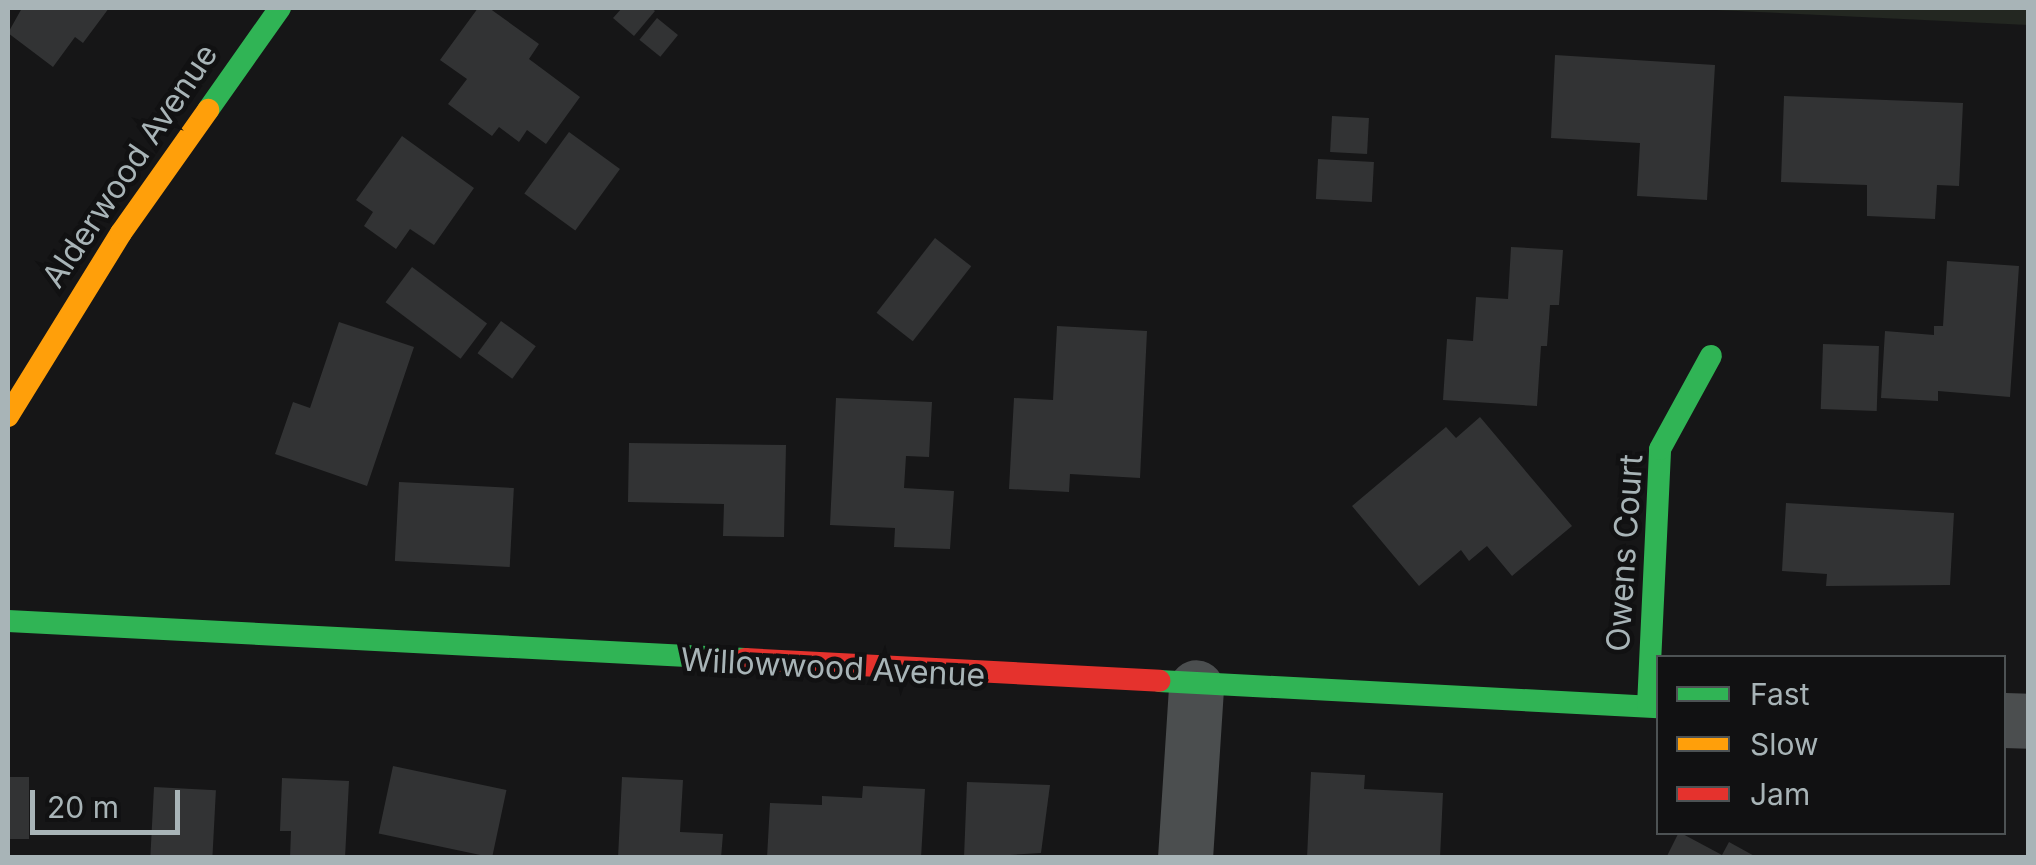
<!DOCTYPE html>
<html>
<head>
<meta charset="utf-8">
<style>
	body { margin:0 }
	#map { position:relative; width:2036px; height:865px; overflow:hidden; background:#161617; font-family:Inter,sans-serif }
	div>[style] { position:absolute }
	.green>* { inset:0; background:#232721 }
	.building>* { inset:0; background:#323334; transform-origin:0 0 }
	.street>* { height:55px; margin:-27.5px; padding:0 27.5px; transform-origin:27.5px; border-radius:27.5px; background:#4b4e4f }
	.fast>* { height:22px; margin:-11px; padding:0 11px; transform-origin:11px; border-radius:11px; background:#30b455 }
	.slow>* { height:22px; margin:-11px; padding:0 11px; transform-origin:11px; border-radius:11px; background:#ff9f0a }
	.jam>* { height:22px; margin:-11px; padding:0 11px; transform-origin:11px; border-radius:11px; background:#e5322d }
	span { translate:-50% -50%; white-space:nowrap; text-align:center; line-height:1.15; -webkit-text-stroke:9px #111112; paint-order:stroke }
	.street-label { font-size:32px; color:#a8b4b7 }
	.frame { position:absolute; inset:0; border:10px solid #a8b4b7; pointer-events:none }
	.legend { position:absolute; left:1656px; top:655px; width:350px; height:180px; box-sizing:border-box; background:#111112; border:2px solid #4d5254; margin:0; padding:12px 18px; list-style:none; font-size:30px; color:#a8b4b7 }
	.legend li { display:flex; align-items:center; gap:20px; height:50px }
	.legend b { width:50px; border:2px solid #4d5254 }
	.scale { position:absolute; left:30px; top:790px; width:150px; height:45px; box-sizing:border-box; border:5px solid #a8b4b7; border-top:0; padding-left:12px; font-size:30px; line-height:35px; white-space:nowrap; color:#a8b4b7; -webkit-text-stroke:8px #111112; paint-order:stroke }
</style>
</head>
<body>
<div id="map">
	<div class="green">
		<i style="clip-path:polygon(1673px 8px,2028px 8px,2028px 25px)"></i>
	</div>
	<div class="building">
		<i style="clip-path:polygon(22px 8px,109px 8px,83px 43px,75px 37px,53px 67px,8px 33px)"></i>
		<i style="clip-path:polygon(478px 8px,489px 8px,539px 44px,529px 59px,580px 97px,546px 144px,527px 130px,519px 142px,499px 127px,492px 136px,448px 104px,467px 79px,440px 60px)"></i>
		<i style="clip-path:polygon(622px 8px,651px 8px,655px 11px,634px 36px,613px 18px)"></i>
		<i style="left:657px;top:18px;width:27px;height:28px;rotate:39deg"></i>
		<i style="clip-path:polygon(1555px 55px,1715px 65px,1707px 200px,1637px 196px,1640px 143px,1551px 138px)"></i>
		<i style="clip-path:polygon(1784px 96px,1963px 103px,1959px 186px,1937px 185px,1935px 219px,1867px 216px,1867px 185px,1781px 182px)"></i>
		<i style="left:1332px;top:116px;width:37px;height:36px;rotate:3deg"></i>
		<i style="left:569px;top:132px;width:63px;height:76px;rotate:36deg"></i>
		<i style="clip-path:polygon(402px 136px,474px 188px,434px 245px,410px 229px,396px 249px,364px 226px,373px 212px,356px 200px)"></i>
		<i style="left:1318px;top:159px;width:56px;height:40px;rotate:3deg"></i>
		<i style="left:935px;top:238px;width:46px;height:95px;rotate:38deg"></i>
		<i style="clip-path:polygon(1511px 247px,1563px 250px,1559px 305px,1550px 305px,1547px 346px,1541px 346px,1537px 406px,1443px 400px,1447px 339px,1473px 341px,1476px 297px,1508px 299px)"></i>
		<i style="clip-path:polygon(1947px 261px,2019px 266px,2010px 397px,1938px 391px,1938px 401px,1881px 398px,1885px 331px,1934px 335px,1934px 326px,1943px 326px)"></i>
		<i style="left:412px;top:267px;width:94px;height:44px;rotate:37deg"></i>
		<i style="left:501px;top:321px;width:43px;height:40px;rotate:36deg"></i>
		<i style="clip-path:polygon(339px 322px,414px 347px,367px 486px,275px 454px,293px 402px,310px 408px)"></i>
		<i style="clip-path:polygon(1057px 326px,1147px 331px,1140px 478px,1070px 474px,1069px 492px,1009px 489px,1014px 398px,1053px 400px)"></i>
		<i style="left:1823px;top:344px;width:56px;height:65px;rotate:2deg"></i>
		<i style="clip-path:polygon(836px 398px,932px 402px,929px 457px,906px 456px,904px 488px,954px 491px,950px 549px,894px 547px,895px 528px,830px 525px)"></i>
		<i style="clip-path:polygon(1480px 417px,1572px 526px,1512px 576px,1487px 546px,1469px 561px,1461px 550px,1419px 586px,1352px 506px,1446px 427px,1456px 438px)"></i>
		<i style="clip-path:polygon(629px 443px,786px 445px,784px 537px,723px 536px,724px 504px,628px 502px)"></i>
		<i style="left:399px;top:482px;width:115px;height:79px;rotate:3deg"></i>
		<i style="clip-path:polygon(1786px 503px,1954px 513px,1950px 585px,1826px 586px,1827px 574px,1782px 571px)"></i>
		<i style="left:393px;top:766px;width:116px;height:69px;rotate:12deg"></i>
		<i style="clip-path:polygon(1311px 772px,1365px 775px,1364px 789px,1443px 793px,1440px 858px,1307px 858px)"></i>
		<i style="left:8px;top:777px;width:21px;height:62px"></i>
		<i style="clip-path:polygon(622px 777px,683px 780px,680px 832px,723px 834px,721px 858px,618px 858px)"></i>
		<i style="clip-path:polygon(282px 778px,349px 781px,345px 858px,290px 858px,291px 831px,280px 831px)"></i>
		<i style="clip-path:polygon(967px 782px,1050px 785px,1041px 853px,964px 858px)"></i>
		<i style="clip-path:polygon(863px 786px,925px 789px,921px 858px,767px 858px,770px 803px,822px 805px,822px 796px,862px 798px)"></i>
		<i style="left:154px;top:787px;width:62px;height:71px;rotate:3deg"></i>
		<i style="clip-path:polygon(1679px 832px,1722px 855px,1729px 842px,1758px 858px,1666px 858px)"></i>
	</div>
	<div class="street">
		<i style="left:2004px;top:720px;width:24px;rotate:2deg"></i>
		<i style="left:1185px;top:858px;width:171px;rotate:-86.3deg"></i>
	</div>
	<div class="fast">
		<i style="left:208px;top:110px;width:125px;rotate:-54.8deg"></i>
		<i style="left:8px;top:621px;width:738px;rotate:2.95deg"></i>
		<i style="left:1159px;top:681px;width:500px;rotate:3deg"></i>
		<i style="left:1648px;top:706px;width:257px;rotate:-87.3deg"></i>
		<i style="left:1660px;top:449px;width:106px;rotate:-61.3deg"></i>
	</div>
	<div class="slow">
		<i style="left:8px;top:416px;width:215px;rotate:-58.3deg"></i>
		<i style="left:121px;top:233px;width:151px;rotate:-54.7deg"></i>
	</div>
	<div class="jam">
		<i style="left:745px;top:659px;width:415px;rotate:3deg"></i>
	</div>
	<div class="street-label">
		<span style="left:130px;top:166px;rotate:-56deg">Alderwood Avenue</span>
		<span style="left:1625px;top:553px;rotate:-86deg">Owens Court</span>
		<span style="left:833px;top:668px;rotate:3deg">Willowwood Avenue</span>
	</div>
	<div class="frame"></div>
	<ul class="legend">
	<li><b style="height:12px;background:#30b455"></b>Fast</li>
	<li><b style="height:12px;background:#ff9f0a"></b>Slow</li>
	<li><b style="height:12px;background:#e5322d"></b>Jam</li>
	</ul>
	<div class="scale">20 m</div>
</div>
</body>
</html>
